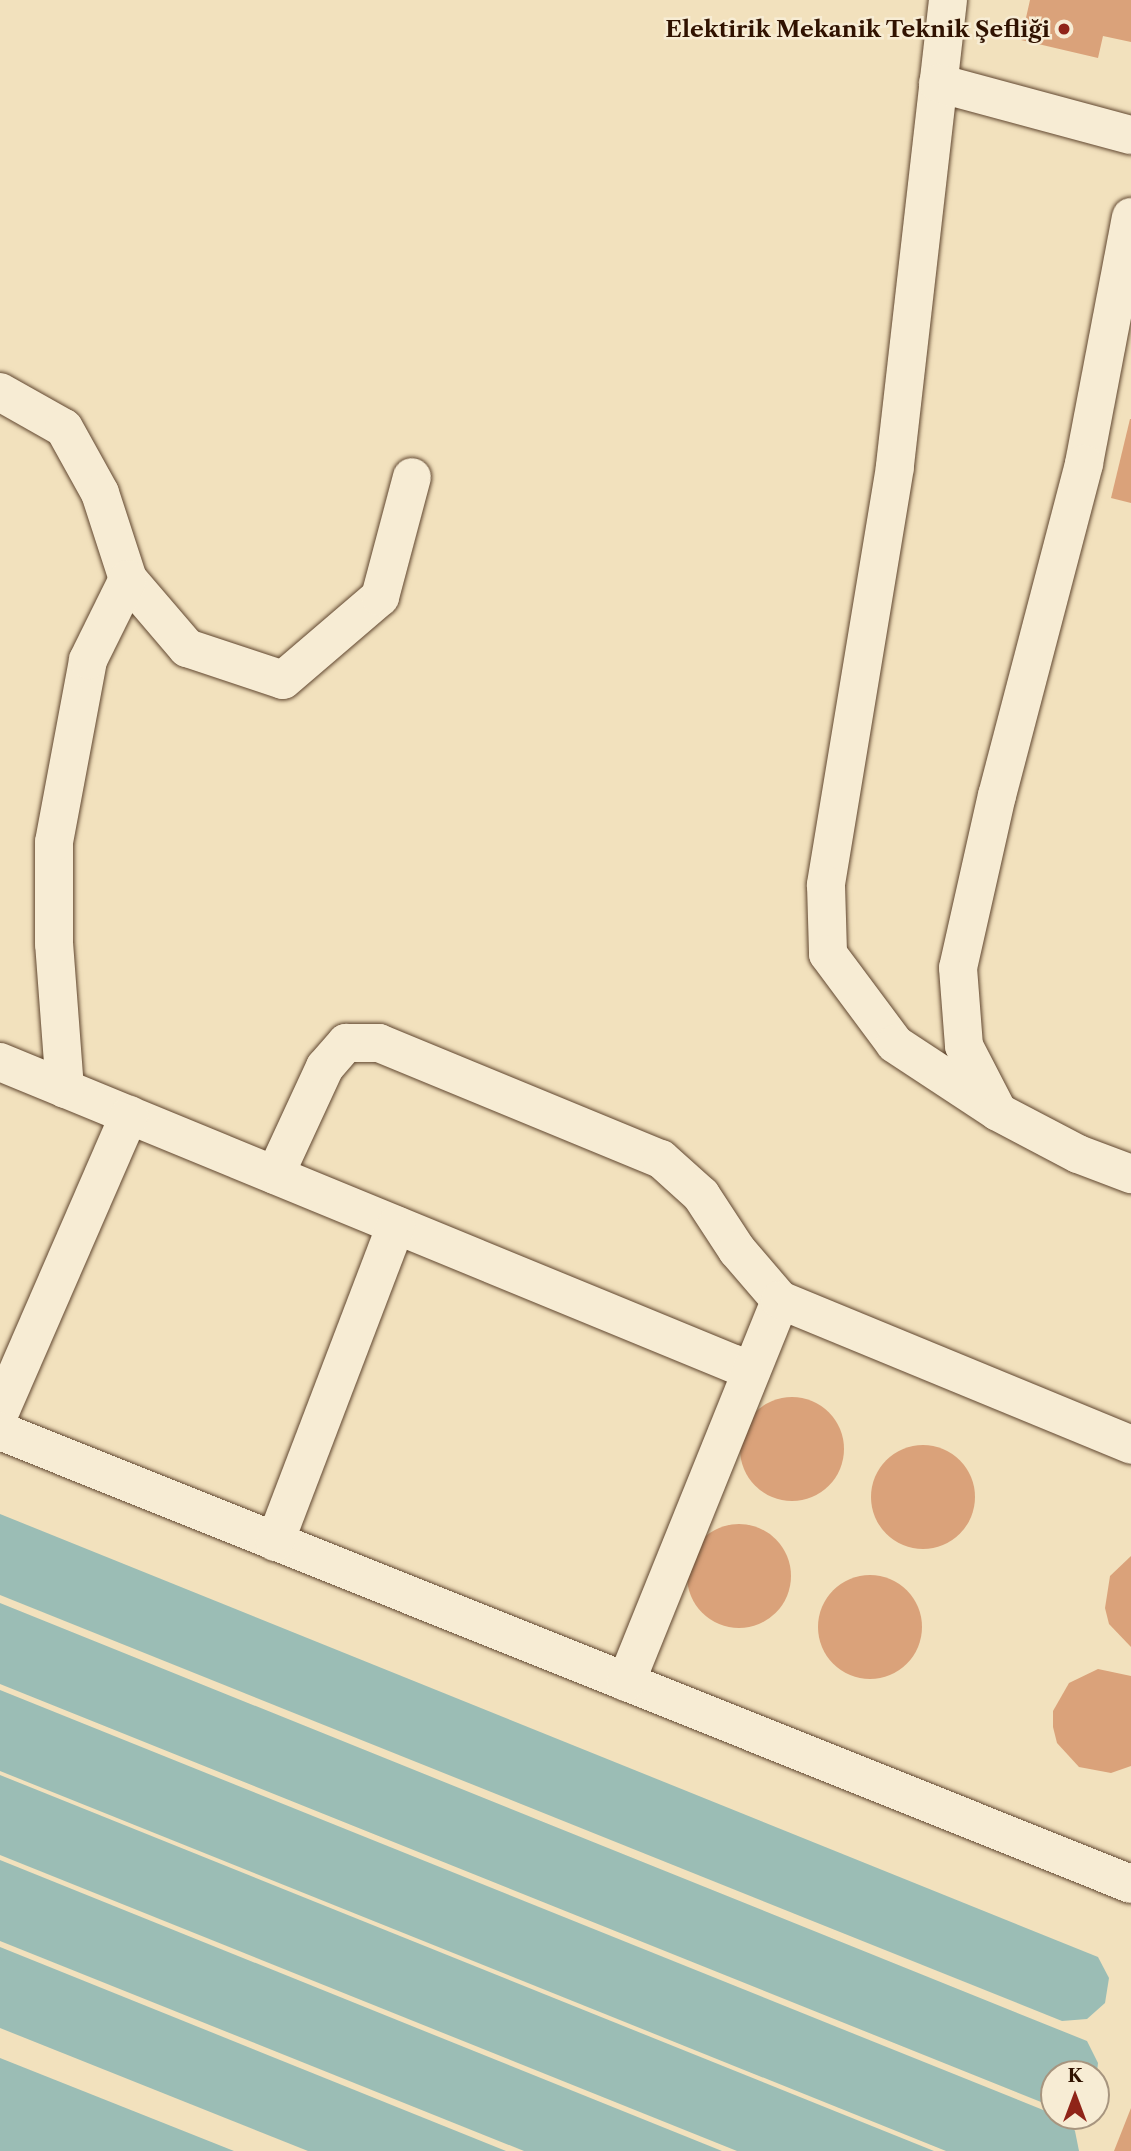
<!DOCTYPE html>
<html>
<head>
<meta charset="utf-8">
<style>
	body { margin:0 }
	#map { position:relative; width:1131px; height:2151px; overflow:hidden; background:#f2e1bd; font-family:"Libre Caslon Text",serif }
	div>[style] { position:absolute }
	.water>* { inset:0; background:#9bbdb5 }
	.building>* { inset:0; background:#daa27a }
	.round { border-radius:50% }
	.roads { filter:drop-shadow(0 0 2px #60462f) drop-shadow(0 0 2px #60462f) }
	.minor>* { height:38px; margin:-19px; padding:0 19px; transform-origin:19px; border-radius:19px; background:#f7ecd4 }
	.dots>* { width:19px; height:19px; translate:-50% -50%; box-sizing:border-box; border:4px solid #f7ecd4; border-radius:50% }
	span { translate:-50% -50%; white-space:nowrap; text-align:center; line-height:1.15; -webkit-text-stroke:5px #f7ecd4; paint-order:stroke }
	.poi-label { font-size:23px; color:#301200; font-weight:700 }
	.right { translate:-100% -50%; text-align:right }
	.north { position:absolute; left:1040px; top:2060px; width:70px; height:70px; box-sizing:border-box; background:#f7ecd4; border:2px solid #a7957f; border-radius:50%; rotate:0deg; font-size:19px; font-weight:700; line-height:28px; text-align:center; color:#301200 }
	.north::after { content:''; display:block; margin:auto; width:24px; height:32px; background:#8f2418; clip-path:polygon(50% 0,100% 100%,50% 72%,0 100%) }
</style>
</head>
<body>
<div id="map">
	<div class="water">
		<i style="clip-path:polygon(0 1514px,1098px 1957px,1109px 1978px,1105px 2003px,1087px 2019px,1062px 2021px,0 1595px)"></i>
		<i style="clip-path:polygon(0 1603px,1087px 2041px,1098px 2063px,1096px 2080px,1096px 2074px,1054px 2074px,1051px 2106px,0 1684px)"></i>
		<i style="clip-path:polygon(0 1690px,1068px 2120px,1075px 2131px,1079px 2151px,946px 2151px,0 1771px)"></i>
		<i style="clip-path:polygon(0 1775px,934px 2151px,737px 2151px,0 1855px)"></i>
		<i style="clip-path:polygon(0 1860px,722px 2151px,524px 2151px,0 1941px)"></i>
		<i style="clip-path:polygon(0 1947px,506px 2151px,308px 2151px,0 2028px)"></i>
		<i style="clip-path:polygon(0 2058px,234px 2151px,0 2151px)"></i>
	</div>
	<div class="building">
		<i style="clip-path:polygon(1030px 0,1131px 0,1131px 42px,1103px 36px,1098px 58px,1021px 40px)"></i>
		<i style="clip-path:polygon(1130px 419px,1131px 419px,1131px 503px,1111px 498px)"></i>
		<i class="round" style="left:740px;top:1397px;width:104px;height:104px"></i>
		<i class="round" style="left:871px;top:1445px;width:104px;height:104px"></i>
		<i class="round" style="left:687px;top:1524px;width:104px;height:104px"></i>
		<i style="clip-path:polygon(1131px 1556px,1131px 1647px,1109px 1624px,1105px 1608px,1110px 1576px)"></i>
		<i class="round" style="left:818px;top:1575px;width:104px;height:104px"></i>
		<i style="clip-path:polygon(1098px 1669px,1131px 1676px,1131px 1766px,1111px 1773px,1079px 1767px,1057px 1743px,1053px 1727px,1053px 1711px,1069px 1683px)"></i>
		<i style="clip-path:polygon(1131px 2108px,1131px 2151px,1114px 2151px)"></i>
	</div>
	<div class="roads">
		<div class="minor">
			<i style="left:948px;top:0;width:470px;rotate:96.5deg"></i>
			<i style="left:895px;top:467px;width:424px;rotate:99.4deg"></i>
			<i style="left:826px;top:885px;width:69px;rotate:88.3deg"></i>
			<i style="left:828px;top:954px;width:112px;rotate:53.3deg"></i>
			<i style="left:895px;top:1044px;width:123px;rotate:33.4deg"></i>
			<i style="left:938px;top:83px;width:200px;rotate:15.1deg"></i>
			<i style="left:1131px;top:217px;width:251px;rotate:100.8deg"></i>
			<i style="left:1084px;top:464px;width:342px;rotate:104.7deg"></i>
			<i style="left:997px;top:795px;width:177px;rotate:102.7deg"></i>
			<i style="left:958px;top:968px;width:78px;rotate:85.6deg"></i>
			<i style="left:964px;top:1046px;width:74px;rotate:62.7deg"></i>
			<i style="left:998px;top:1112px;width:90px;rotate:27.7deg"></i>
			<i style="left:1078px;top:1154px;width:57px;rotate:20.7deg"></i>
			<i style="left:0;top:392px;width:73px;rotate:29.4deg"></i>
			<i style="left:64px;top:428px;width:74px;rotate:61deg"></i>
			<i style="left:100px;top:493px;width:90px;rotate:72deg"></i>
			<i style="left:128px;top:579px;width:91px;rotate:49.5deg"></i>
			<i style="left:187px;top:648px;width:101px;rotate:18.4deg"></i>
			<i style="left:283px;top:680px;width:128px;rotate:-40.6deg"></i>
			<i style="left:380px;top:597px;width:124px;rotate:-75.1deg"></i>
			<i style="left:0;top:1062px;width:812px;rotate:22.36deg"></i>
			<i style="left:65px;top:1089px;width:145px;rotate:-94.3deg"></i>
			<i style="left:54px;top:944px;width:102px;rotate:-90deg"></i>
			<i style="left:54px;top:842px;width:185px;rotate:-79.4deg"></i>
			<i style="left:88px;top:660px;width:90px;rotate:-63.7deg"></i>
			<i style="left:275px;top:1175px;width:119px;rotate:-65.2deg"></i>
			<i style="left:325px;top:1067px;width:32px;rotate:-49deg"></i>
			<i style="left:346px;top:1043px;width:33px"></i>
			<i style="left:379px;top:1043px;width:305px;rotate:22.4deg"></i>
			<i style="left:661px;top:1159px;width:54px;rotate:42deg"></i>
			<i style="left:701px;top:1195px;width:66px;rotate:56.8deg"></i>
			<i style="left:737px;top:1250px;width:66px;rotate:49.3deg"></i>
			<i style="left:0;top:1412px;width:324px;rotate:-66.5deg"></i>
			<i style="left:0;top:1431px;width:1218px;rotate:21.83deg"></i>
			<i style="left:275px;top:1542px;width:339px;rotate:-69.1deg"></i>
			<i style="left:626px;top:1682px;width:412px;rotate:-68deg"></i>
			<i style="left:780px;top:1300px;width:380px;rotate:22.4deg"></i>
		</div>
	</div>
	<div class="dots">
		<i style="left:1064px;top:29px;background:#8f2418"></i>
	</div>
	<div class="poi-label">
		<span class="right" style="left:1050px;top:29px">Elektirik Mekanik Teknik Şefliği</span>
	</div>
	<div class="north">K</div>
</div>
</body>
</html>
